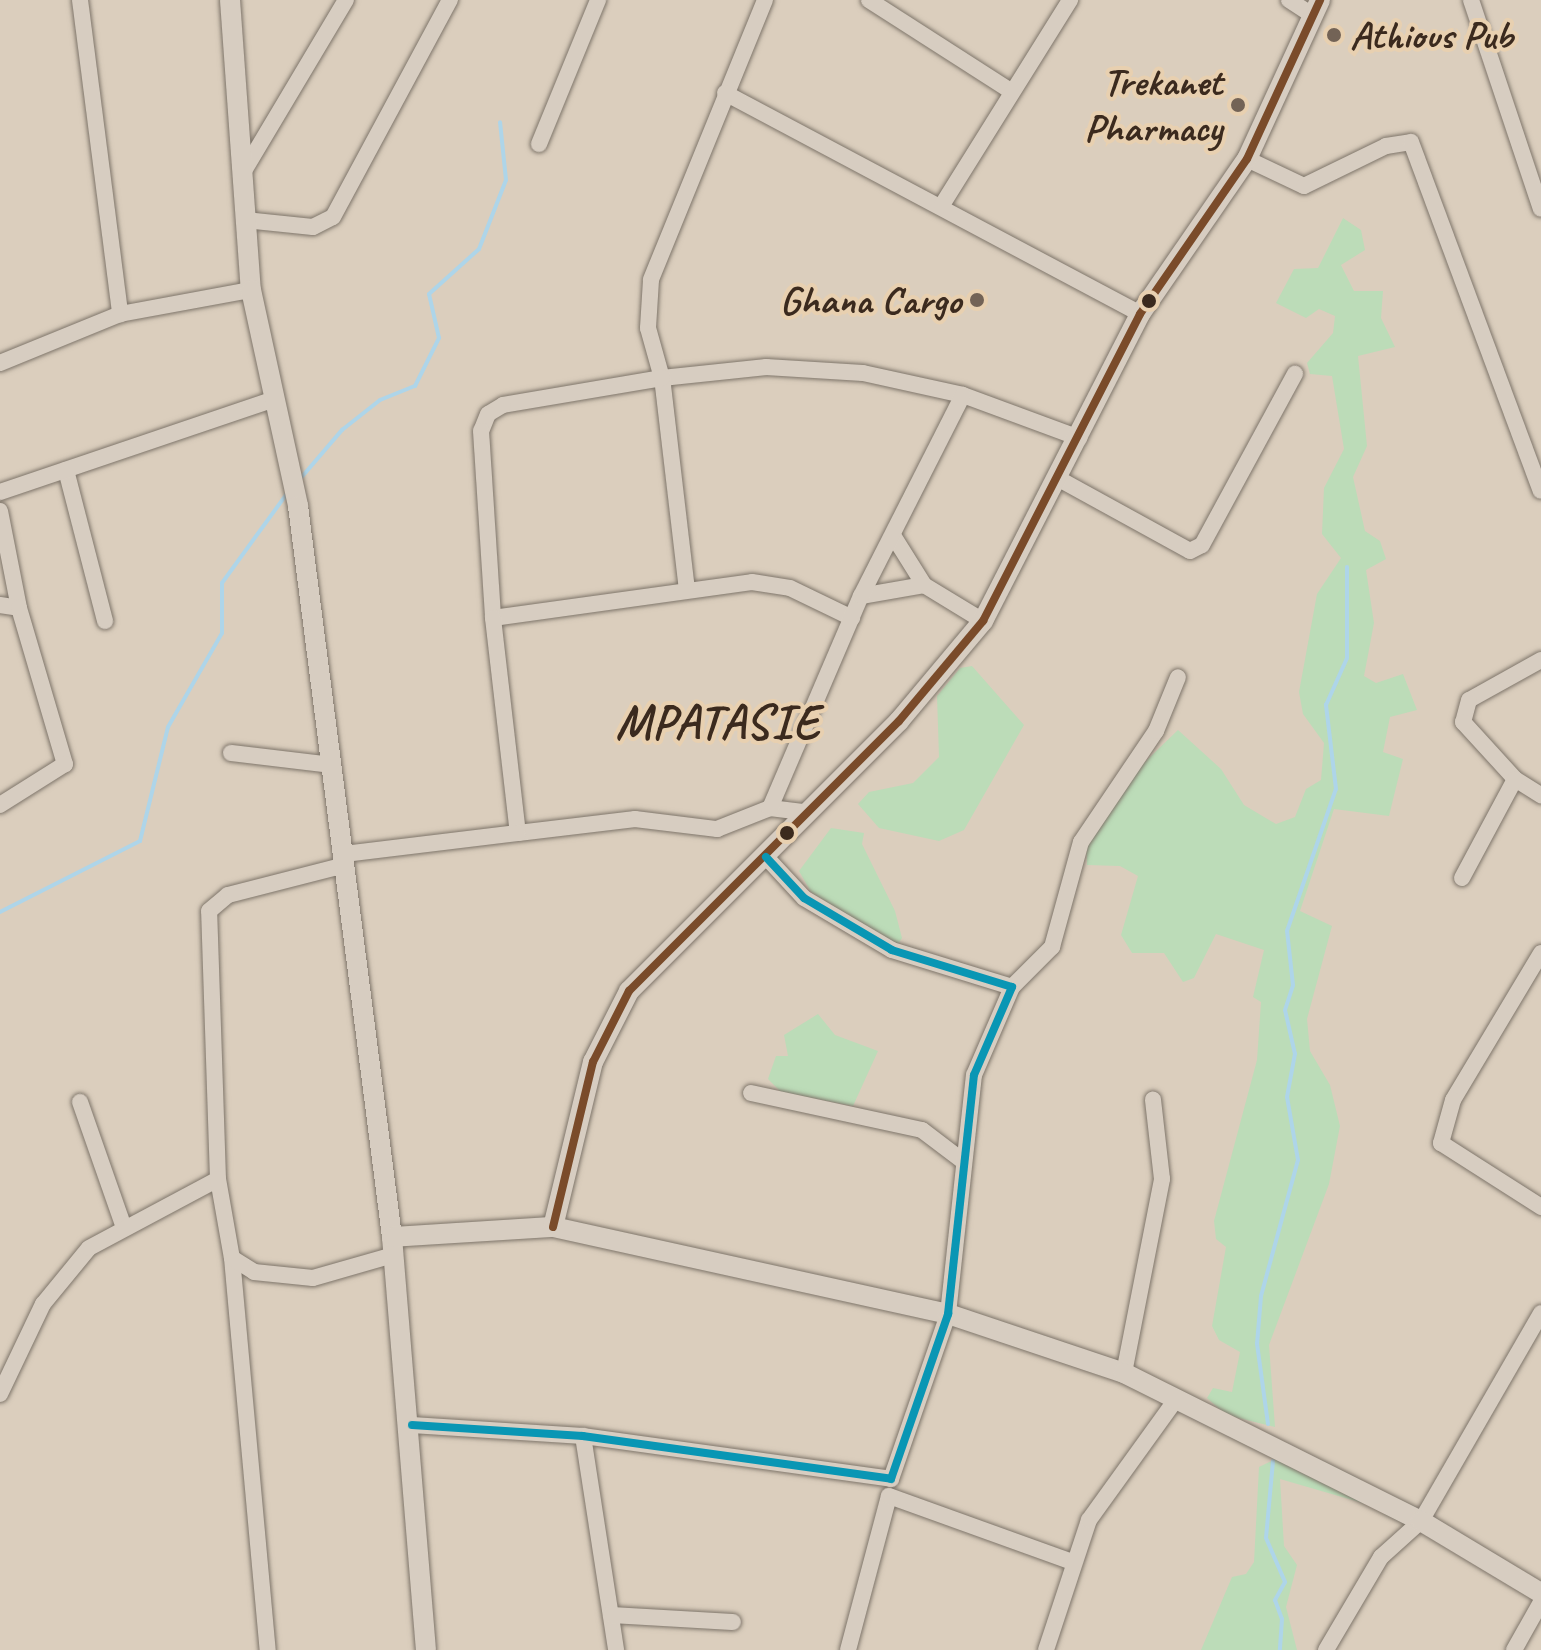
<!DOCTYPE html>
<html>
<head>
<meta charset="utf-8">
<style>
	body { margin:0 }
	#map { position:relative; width:1541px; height:1650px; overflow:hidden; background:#dbcebd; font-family:Caveat,sans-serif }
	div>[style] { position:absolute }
	.green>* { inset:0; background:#bcdcb8 }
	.stream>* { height:4px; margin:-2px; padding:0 2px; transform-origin:2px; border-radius:2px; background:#aed5e9 }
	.roads { filter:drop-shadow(0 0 2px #7e756a) drop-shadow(0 0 2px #7e756a) }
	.minor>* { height:16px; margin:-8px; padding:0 8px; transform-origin:8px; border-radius:8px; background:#d7cdc1 }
	.tertiary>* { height:20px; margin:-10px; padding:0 10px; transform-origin:10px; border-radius:10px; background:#d7cdc1 }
	.bus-1>* { height:8px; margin:-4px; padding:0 4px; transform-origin:4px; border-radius:4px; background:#7a4b2a }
	.bus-2>* { height:8px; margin:-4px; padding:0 4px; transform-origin:4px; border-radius:4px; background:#0996b4 }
	.dots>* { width:22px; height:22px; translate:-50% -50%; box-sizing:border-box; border:4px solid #e8d0b0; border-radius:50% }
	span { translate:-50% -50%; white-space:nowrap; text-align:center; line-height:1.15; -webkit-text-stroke:8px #e8d0b0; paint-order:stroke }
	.poi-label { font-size:40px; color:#3b2a1e; font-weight:700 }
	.left { translate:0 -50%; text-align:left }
	.right { translate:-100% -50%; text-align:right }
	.district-label { font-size:48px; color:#3b2a1e; font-weight:700; letter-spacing:2px }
</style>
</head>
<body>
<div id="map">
	<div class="green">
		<i style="clip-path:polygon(1343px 218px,1361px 230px,1365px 250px,1341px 265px,1354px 291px,1383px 291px,1381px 318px,1395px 347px,1358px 356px,1367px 446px,1353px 477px,1365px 531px,1380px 541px,1386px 559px,1366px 570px,1374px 623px,1364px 676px,1376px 683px,1403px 674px,1417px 710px,1390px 717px,1383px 752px,1403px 759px,1389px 816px,1334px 809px,1300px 911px,1332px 926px,1307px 1019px,1310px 1051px,1330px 1085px,1340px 1126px,1329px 1184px,1269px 1345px,1275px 1427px,1226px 1415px,1207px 1398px,1213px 1388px,1232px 1392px,1240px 1352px,1219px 1340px,1212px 1326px,1226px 1247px,1216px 1239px,1214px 1221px,1257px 1060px,1261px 1002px,1253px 997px,1264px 950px,1216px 934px,1194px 978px,1183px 982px,1164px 953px,1132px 953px,1121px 935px,1138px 876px,1120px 866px,1087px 865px,1086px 843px,1124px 782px,1178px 730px,1221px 769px,1244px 805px,1276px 824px,1295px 817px,1306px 789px,1321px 780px,1324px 743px,1303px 714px,1299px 692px,1317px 594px,1341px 558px,1322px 534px,1324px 488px,1344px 449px,1332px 376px,1310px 374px,1307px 363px,1333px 333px,1335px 316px,1319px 309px,1306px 318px,1276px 303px,1294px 269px,1318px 268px)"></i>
		<i style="clip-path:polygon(972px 666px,1024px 725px,964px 830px,939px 841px,879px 828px,858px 804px,869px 792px,913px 783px,939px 757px,937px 696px,960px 668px)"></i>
		<i style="clip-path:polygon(831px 828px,864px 833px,862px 844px,895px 911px,902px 938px,896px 947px,811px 892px,799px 871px)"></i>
		<i style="clip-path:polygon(818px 1014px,835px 1035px,878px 1051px,853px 1106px,781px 1092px,768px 1079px,776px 1056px,788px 1056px,784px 1035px)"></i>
		<i style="clip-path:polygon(1278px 1458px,1373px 1506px,1280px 1479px,1284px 1546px,1297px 1565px,1286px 1607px,1297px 1650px,1201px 1650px,1232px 1577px,1246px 1574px,1254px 1562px,1259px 1467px)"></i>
	</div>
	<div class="stream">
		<i style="left:300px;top:479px;width:65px;rotate:-49.4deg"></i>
		<i style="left:342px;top:430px;width:48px;rotate:-38.3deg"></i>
		<i style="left:380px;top:400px;width:38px;rotate:-22deg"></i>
		<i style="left:415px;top:386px;width:54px;rotate:-63.4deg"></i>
		<i style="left:439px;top:338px;width:45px;rotate:-102.8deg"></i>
		<i style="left:429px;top:294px;width:67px;rotate:-42deg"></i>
		<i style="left:479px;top:249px;width:74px;rotate:-68.6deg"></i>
		<i style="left:506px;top:180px;width:58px;rotate:-95.9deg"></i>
		<i style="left:0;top:912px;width:157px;rotate:-26.9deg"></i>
		<i style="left:140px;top:841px;width:117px;rotate:-76.2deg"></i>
		<i style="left:168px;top:727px;width:108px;rotate:-60.1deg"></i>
		<i style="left:222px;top:633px;width:50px;rotate:-90deg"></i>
		<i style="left:222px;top:583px;width:112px;rotate:-54deg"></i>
		<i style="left:1268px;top:1424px;width:81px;rotate:-97.8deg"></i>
		<i style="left:1257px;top:1344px;width:48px;rotate:-85.2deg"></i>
		<i style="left:1261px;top:1296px;width:141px;rotate:-74.8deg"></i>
		<i style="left:1298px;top:1160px;width:64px;rotate:-99.9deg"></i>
		<i style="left:1287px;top:1097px;width:44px;rotate:-79.5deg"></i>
		<i style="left:1295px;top:1054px;width:45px;rotate:-102.8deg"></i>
		<i style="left:1285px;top:1010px;width:26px;rotate:-72deg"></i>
		<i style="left:1293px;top:985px;width:54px;rotate:-96.3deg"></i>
		<i style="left:1287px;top:931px;width:150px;rotate:-71deg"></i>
		<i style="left:1336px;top:789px;width:85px;rotate:-96.8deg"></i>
		<i style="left:1326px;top:705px;width:51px;rotate:-65.9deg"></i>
		<i style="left:1347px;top:658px;width:91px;rotate:-90deg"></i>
		<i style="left:1273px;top:1461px;width:77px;rotate:95.2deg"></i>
		<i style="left:1266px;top:1538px;width:48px;rotate:66.6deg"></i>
		<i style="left:1285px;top:1582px;width:21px;rotate:119deg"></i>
		<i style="left:1275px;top:1600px;width:20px;rotate:70deg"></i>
		<i style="left:1282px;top:1619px;width:31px;rotate:94deg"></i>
	</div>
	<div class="roads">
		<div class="minor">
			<i style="left:80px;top:0;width:317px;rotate:82.7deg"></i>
			<i style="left:765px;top:0;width:302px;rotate:112.2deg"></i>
			<i style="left:651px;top:280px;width:48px;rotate:93.6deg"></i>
			<i style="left:648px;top:328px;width:52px;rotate:74.4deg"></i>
			<i style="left:662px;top:378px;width:105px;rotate:-6deg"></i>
			<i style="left:766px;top:367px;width:97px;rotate:3.5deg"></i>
			<i style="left:863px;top:373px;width:102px;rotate:12.4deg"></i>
			<i style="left:963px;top:395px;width:124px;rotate:20.3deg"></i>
			<i style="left:869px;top:0;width:169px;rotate:32.7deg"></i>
			<i style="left:1289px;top:0;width:27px;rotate:33deg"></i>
			<i style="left:1471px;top:0;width:220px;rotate:71.5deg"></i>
			<i style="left:725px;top:93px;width:470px;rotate:28deg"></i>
			<i style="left:539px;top:144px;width:156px;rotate:-67.7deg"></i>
			<i style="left:1247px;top:159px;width:63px;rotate:25.3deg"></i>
			<i style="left:1304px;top:186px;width:91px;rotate:-26deg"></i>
			<i style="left:1386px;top:146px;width:25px;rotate:-9deg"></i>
			<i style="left:1411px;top:142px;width:372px;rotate:69.6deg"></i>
			<i style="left:241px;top:176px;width:205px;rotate:-59.2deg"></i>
			<i style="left:942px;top:205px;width:242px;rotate:-58deg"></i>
			<i style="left:245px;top:220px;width:68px;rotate:5.9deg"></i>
			<i style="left:313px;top:227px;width:22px;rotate:-27deg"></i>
			<i style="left:333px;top:217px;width:247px;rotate:-61.7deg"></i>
			<i style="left:0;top:363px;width:130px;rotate:-22.2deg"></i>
			<i style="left:120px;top:314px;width:133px;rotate:-10.4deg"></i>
			<i style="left:66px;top:470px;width:156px;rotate:75.5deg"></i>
			<i style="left:1059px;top:479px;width:149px;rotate:28.8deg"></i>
			<i style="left:1190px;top:551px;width:13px;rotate:-27deg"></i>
			<i style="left:1202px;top:545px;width:195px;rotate:-61.5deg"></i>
			<i style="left:0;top:492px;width:287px;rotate:-18.7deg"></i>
			<i style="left:0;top:511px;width:99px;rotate:78.9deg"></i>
			<i style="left:894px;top:537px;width:57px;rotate:58deg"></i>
			<i style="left:924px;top:585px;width:69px;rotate:31.4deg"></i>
			<i style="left:687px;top:590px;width:213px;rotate:-96.7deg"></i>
			<i style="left:662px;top:378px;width:161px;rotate:170.4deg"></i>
			<i style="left:503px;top:405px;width:17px;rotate:149deg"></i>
			<i style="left:488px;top:414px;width:18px;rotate:112deg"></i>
			<i style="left:481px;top:431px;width:187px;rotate:86.3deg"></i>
			<i style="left:493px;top:618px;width:261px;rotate:-7.9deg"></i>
			<i style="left:752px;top:582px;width:38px;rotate:9deg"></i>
			<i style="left:790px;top:588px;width:69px;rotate:25.8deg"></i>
			<i style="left:861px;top:596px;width:64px;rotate:-9.9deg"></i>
			<i style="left:0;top:605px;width:19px;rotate:9deg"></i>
			<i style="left:19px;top:608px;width:163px;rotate:73.6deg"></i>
			<i style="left:65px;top:764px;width:77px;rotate:147.8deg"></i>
			<i style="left:493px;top:618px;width:216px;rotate:83.4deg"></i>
			<i style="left:518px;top:833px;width:118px;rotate:-6.8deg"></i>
			<i style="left:635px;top:819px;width:83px;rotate:7deg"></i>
			<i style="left:717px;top:829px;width:57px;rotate:-21.6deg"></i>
			<i style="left:770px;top:808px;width:35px;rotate:7deg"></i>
			<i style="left:1541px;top:660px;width:82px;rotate:150.9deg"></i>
			<i style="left:1469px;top:700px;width:23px;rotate:105deg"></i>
			<i style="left:1463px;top:722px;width:77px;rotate:47.6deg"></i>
			<i style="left:1515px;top:779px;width:31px;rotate:32deg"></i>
			<i style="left:231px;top:753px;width:102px;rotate:6.8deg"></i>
			<i style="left:770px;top:808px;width:231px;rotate:-66.8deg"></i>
			<i style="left:861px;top:596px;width:225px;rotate:-63.1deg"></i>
			<i style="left:344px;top:854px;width:175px;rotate:-6.9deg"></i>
			<i style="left:1462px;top:878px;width:112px;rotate:-61.8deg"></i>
			<i style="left:1541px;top:953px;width:171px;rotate:120.9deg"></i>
			<i style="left:1453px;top:1100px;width:45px;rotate:105.6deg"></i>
			<i style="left:1441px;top:1143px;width:119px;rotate:32.6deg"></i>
			<i style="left:1012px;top:987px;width:57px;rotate:-45deg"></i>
			<i style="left:1052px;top:947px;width:109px;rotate:-74.6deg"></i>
			<i style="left:1081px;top:842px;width:134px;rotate:-56deg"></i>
			<i style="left:1156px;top:731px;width:58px;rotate:-67.8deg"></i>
			<i style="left:751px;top:1093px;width:175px;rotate:12.2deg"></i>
			<i style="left:922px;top:1130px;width:51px;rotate:37.1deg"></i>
			<i style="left:80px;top:1102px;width:130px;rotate:70.7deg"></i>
			<i style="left:218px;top:1179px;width:268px;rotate:-91.9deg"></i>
			<i style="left:209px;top:911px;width:25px;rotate:-40deg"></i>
			<i style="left:228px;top:895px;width:121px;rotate:-14.4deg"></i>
			<i style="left:232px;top:1258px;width:394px;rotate:84.8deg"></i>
			<i style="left:1124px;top:1373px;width:198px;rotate:-78.9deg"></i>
			<i style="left:1162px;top:1179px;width:80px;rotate:-96.5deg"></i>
			<i style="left:0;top:1394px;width:100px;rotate:-64.5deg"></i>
			<i style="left:43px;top:1304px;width:72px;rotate:-50.6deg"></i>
			<i style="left:89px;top:1248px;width:146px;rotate:-28.1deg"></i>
			<i style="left:218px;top:1179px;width:80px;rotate:80deg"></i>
			<i style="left:232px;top:1258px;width:26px;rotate:32deg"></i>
			<i style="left:254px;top:1272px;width:59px;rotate:5.8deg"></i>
			<i style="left:313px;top:1278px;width:83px;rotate:-16deg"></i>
			<i style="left:412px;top:1425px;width:171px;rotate:3.7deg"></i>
			<i style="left:583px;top:1436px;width:311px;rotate:7.9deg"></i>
			<i style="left:891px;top:1479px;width:175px;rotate:-70.9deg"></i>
			<i style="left:948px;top:1314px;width:240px;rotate:-83.8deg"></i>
			<i style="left:974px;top:1075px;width:96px;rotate:-66.6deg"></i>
			<i style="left:1012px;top:987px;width:126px;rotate:-162.9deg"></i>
			<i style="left:892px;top:950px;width:102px;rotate:-149.4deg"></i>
			<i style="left:804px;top:898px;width:56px;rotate:-132.8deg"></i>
			<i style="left:583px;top:1436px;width:217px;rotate:81.2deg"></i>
			<i style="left:611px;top:1615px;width:122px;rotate:3.3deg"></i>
			<i style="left:848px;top:1650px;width:159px;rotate:-75.1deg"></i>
			<i style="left:889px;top:1496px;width:192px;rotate:19.8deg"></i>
			<i style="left:1046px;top:1650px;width:137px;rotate:-71.7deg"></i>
			<i style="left:1089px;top:1520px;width:150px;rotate:-54.2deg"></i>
			<i style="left:1326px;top:1650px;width:108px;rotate:-59.4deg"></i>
			<i style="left:1381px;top:1557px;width:54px;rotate:-42deg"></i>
			<i style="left:1421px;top:1521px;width:240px;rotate:-60deg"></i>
			<i style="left:1514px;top:1650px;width:55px;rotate:-60.6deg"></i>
		</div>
		<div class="tertiary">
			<i style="left:230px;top:0;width:291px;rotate:85.9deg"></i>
			<i style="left:251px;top:290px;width:221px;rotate:77.7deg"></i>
			<i style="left:298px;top:506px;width:737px;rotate:82.67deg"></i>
			<i style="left:392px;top:1237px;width:414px;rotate:85.3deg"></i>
			<i style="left:553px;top:1227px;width:170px;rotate:-76.4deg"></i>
			<i style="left:593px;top:1062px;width:80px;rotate:-63.1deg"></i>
			<i style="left:629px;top:991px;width:382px;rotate:-45deg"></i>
			<i style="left:899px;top:721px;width:131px;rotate:-50deg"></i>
			<i style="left:983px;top:621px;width:345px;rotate:-62.9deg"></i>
			<i style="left:1140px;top:314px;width:188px;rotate:-55.4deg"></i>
			<i style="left:1247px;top:159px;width:175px;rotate:-65.3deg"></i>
			<i style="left:392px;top:1237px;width:161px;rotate:-3.6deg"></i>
			<i style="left:553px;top:1227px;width:404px;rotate:12.4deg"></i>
			<i style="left:948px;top:1314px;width:186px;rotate:18.5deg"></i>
			<i style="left:1124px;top:1373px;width:332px;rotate:26.5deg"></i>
			<i style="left:1421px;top:1521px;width:140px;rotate:31deg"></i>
		</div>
	</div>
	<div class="bus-1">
		<i style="left:553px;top:1227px;width:170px;rotate:-76.4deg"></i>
		<i style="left:593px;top:1062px;width:80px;rotate:-63.1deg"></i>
		<i style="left:629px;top:991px;width:382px;rotate:-45deg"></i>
		<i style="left:899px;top:721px;width:131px;rotate:-50deg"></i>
		<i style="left:983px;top:621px;width:345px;rotate:-62.9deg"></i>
		<i style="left:1140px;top:314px;width:188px;rotate:-55.4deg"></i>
		<i style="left:1247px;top:159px;width:175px;rotate:-65.3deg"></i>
	</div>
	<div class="bus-2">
		<i style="left:412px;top:1425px;width:171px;rotate:3.7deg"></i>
		<i style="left:583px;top:1436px;width:311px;rotate:7.9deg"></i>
		<i style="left:891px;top:1479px;width:175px;rotate:-70.9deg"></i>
		<i style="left:948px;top:1314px;width:240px;rotate:-83.8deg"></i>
		<i style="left:974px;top:1075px;width:96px;rotate:-66.6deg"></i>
		<i style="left:1012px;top:987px;width:126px;rotate:-162.9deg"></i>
		<i style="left:892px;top:950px;width:102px;rotate:-149.4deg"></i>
		<i style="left:804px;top:898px;width:56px;rotate:-132.8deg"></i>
	</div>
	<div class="dots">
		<i style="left:1334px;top:35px;background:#736356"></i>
		<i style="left:1238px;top:105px;background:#736356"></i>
		<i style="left:977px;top:300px;background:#736356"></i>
		<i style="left:1149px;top:301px;background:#3b2a1e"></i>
		<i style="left:787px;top:833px;background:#3b2a1e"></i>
	</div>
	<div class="poi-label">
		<span class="left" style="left:1350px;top:35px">Athious Pub</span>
		<span class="right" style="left:1222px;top:105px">Trekanet<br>Pharmacy</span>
		<span class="right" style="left:961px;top:300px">Ghana Cargo</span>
	</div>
	<div class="district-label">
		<span style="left:718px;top:723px">MPATASIE</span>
	</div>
</div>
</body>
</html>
